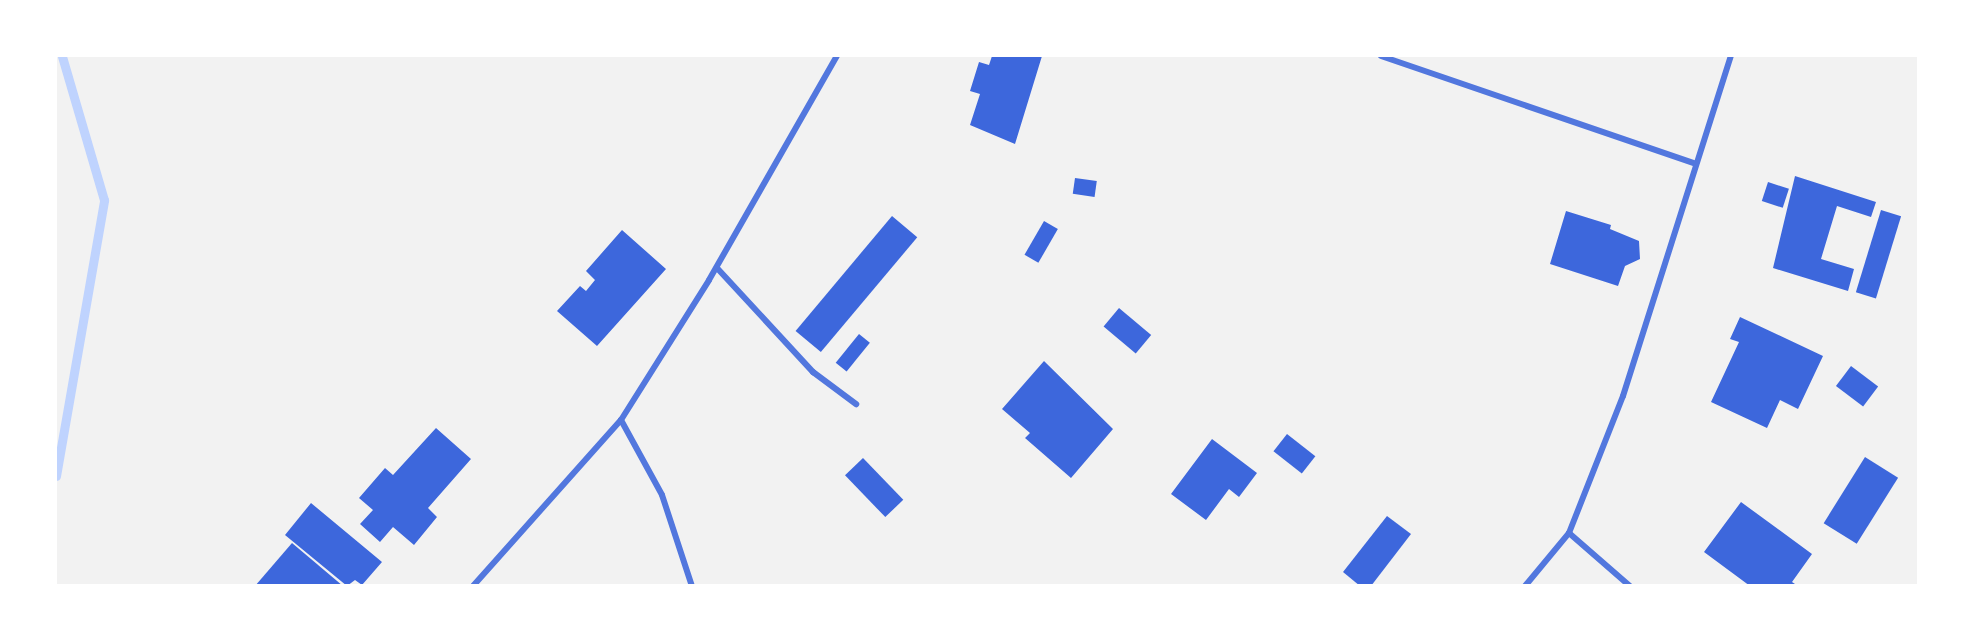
<!DOCTYPE html>
<html>
<head>
<meta charset="utf-8">
<style>
	body { margin:0 }
	#map { position:relative; width:1974px; height:641px; overflow:hidden; background:#f2f2f2; font-family:"DejaVu Sans",sans-serif }
	div>[style] { position:absolute }
	.stream>* { height:9px; margin:-4.5px; padding:0 4.5px; transform-origin:4.5px; border-radius:4.5px; background:#bfd3fe }
	.building>* { inset:0; background:#3d67dc; transform-origin:0 0 }
	.minor>* { height:6px; margin:-3px; padding:0 3px; transform-origin:3px; border-radius:3px; background:#5277de }
	span { translate:-50% -50%; white-space:nowrap; text-align:center; line-height:1.15; -webkit-text-stroke:4.5px #fff; paint-order:stroke }
	.frame { position:absolute; inset:0; border:57px solid #fff; pointer-events:none }
</style>
</head>
<body>
<div id="map">
	<div class="stream">
		<i style="left:56px;top:476px;width:280px;rotate:-80.1deg"></i>
		<i style="left:104px;top:200px;width:150px;rotate:-106.3deg"></i>
	</div>
	<div class="building">
		<i style="clip-path:polygon(992px 56px,1042px 56px,1015px 144px,970px 125px,980px 94px,970px 91px,979px 62px,989px 65px)"></i>
		<i style="clip-path:polygon(1795px 176px,1876px 202px,1871px 217px,1837px 206px,1821px 259px,1854px 269px,1848px 291px,1773px 268px)"></i>
		<i style="left:1075px;top:178px;width:22px;height:16px;rotate:8deg"></i>
		<i style="left:1768px;top:182px;width:22px;height:20px;rotate:18deg"></i>
		<i style="left:1881px;top:210px;width:21px;height:86px;rotate:17deg"></i>
		<i style="clip-path:polygon(1566px 211px,1611px 225px,1610px 229px,1639px 241px,1640px 259px,1625px 266px,1618px 286px,1550px 264px)"></i>
		<i style="left:892px;top:216px;width:33px;height:150px;rotate:40deg"></i>
		<i style="left:1044px;top:221px;width:16px;height:39px;rotate:30deg"></i>
		<i style="clip-path:polygon(622px 230px,666px 269px,597px 346px,557px 311px,580px 286px,586px 291px,595px 280px,586px 271px)"></i>
		<i style="left:1119px;top:308px;width:42px;height:24px;rotate:40deg"></i>
		<i style="clip-path:polygon(1740px 317px,1823px 356px,1798px 409px,1780px 400px,1767px 428px,1711px 402px,1739px 342px,1730px 339px)"></i>
		<i style="left:859px;top:334px;width:14px;height:37px;rotate:39deg"></i>
		<i style="clip-path:polygon(1044px 361px,1113px 429px,1071px 478px,1025px 438px,1030px 433px,1002px 409px)"></i>
		<i style="left:1851px;top:366px;width:34px;height:25px;rotate:37deg"></i>
		<i style="clip-path:polygon(436px 428px,471px 459px,428px 508px,437px 517px,414px 545px,393px 527px,380px 542px,360px 524px,373px 510px,359px 498px,385px 468px,393px 475px)"></i>
		<i style="left:1287px;top:434px;width:36px;height:22px;rotate:38deg"></i>
		<i style="clip-path:polygon(1212px 439px,1257px 473px,1239px 497px,1229px 489px,1206px 520px,1171px 494px)"></i>
		<i style="left:1865px;top:457px;width:39px;height:78px;rotate:32deg"></i>
		<i style="left:863px;top:458px;width:58px;height:25px;rotate:46deg"></i>
		<i style="clip-path:polygon(1741px 502px,1812px 554px,1792px 582px,1798px 586px,1750px 586px,1704px 552px)"></i>
		<i style="clip-path:polygon(311px 503px,382px 562px,362px 585px,355px 580px,347px 586px,285px 535px)"></i>
		<i style="clip-path:polygon(1387px 516px,1411px 534px,1371px 586px,1360px 586px,1343px 572px)"></i>
		<i style="clip-path:polygon(292px 543px,343px 586px,255px 586px)"></i>
	</div>
	<div class="minor">
		<i style="left:1381px;top:56px;width:333px;rotate:18.9deg"></i>
		<i style="left:717px;top:268px;width:142px;rotate:47.3deg"></i>
		<i style="left:813px;top:372px;width:54px;rotate:36.7deg"></i>
		<i style="left:621px;top:420px;width:85px;rotate:61.3deg"></i>
		<i style="left:662px;top:495px;width:96px;rotate:71.8deg"></i>
		<i style="left:1569px;top:533px;width:81px;rotate:41deg"></i>
		<i style="left:473px;top:586px;width:222px;rotate:-48.3deg"></i>
		<i style="left:621px;top:420px;width:165px;rotate:-57.8deg"></i>
		<i style="left:709px;top:280px;width:258px;rotate:-60.3deg"></i>
		<i style="left:1525px;top:586px;width:69px;rotate:-50.3deg"></i>
		<i style="left:1569px;top:533px;width:147px;rotate:-68.5deg"></i>
		<i style="left:1623px;top:396px;width:357px;rotate:-72.4deg"></i>
	</div>
	<div class="frame"></div>
</div>
</body>
</html>
